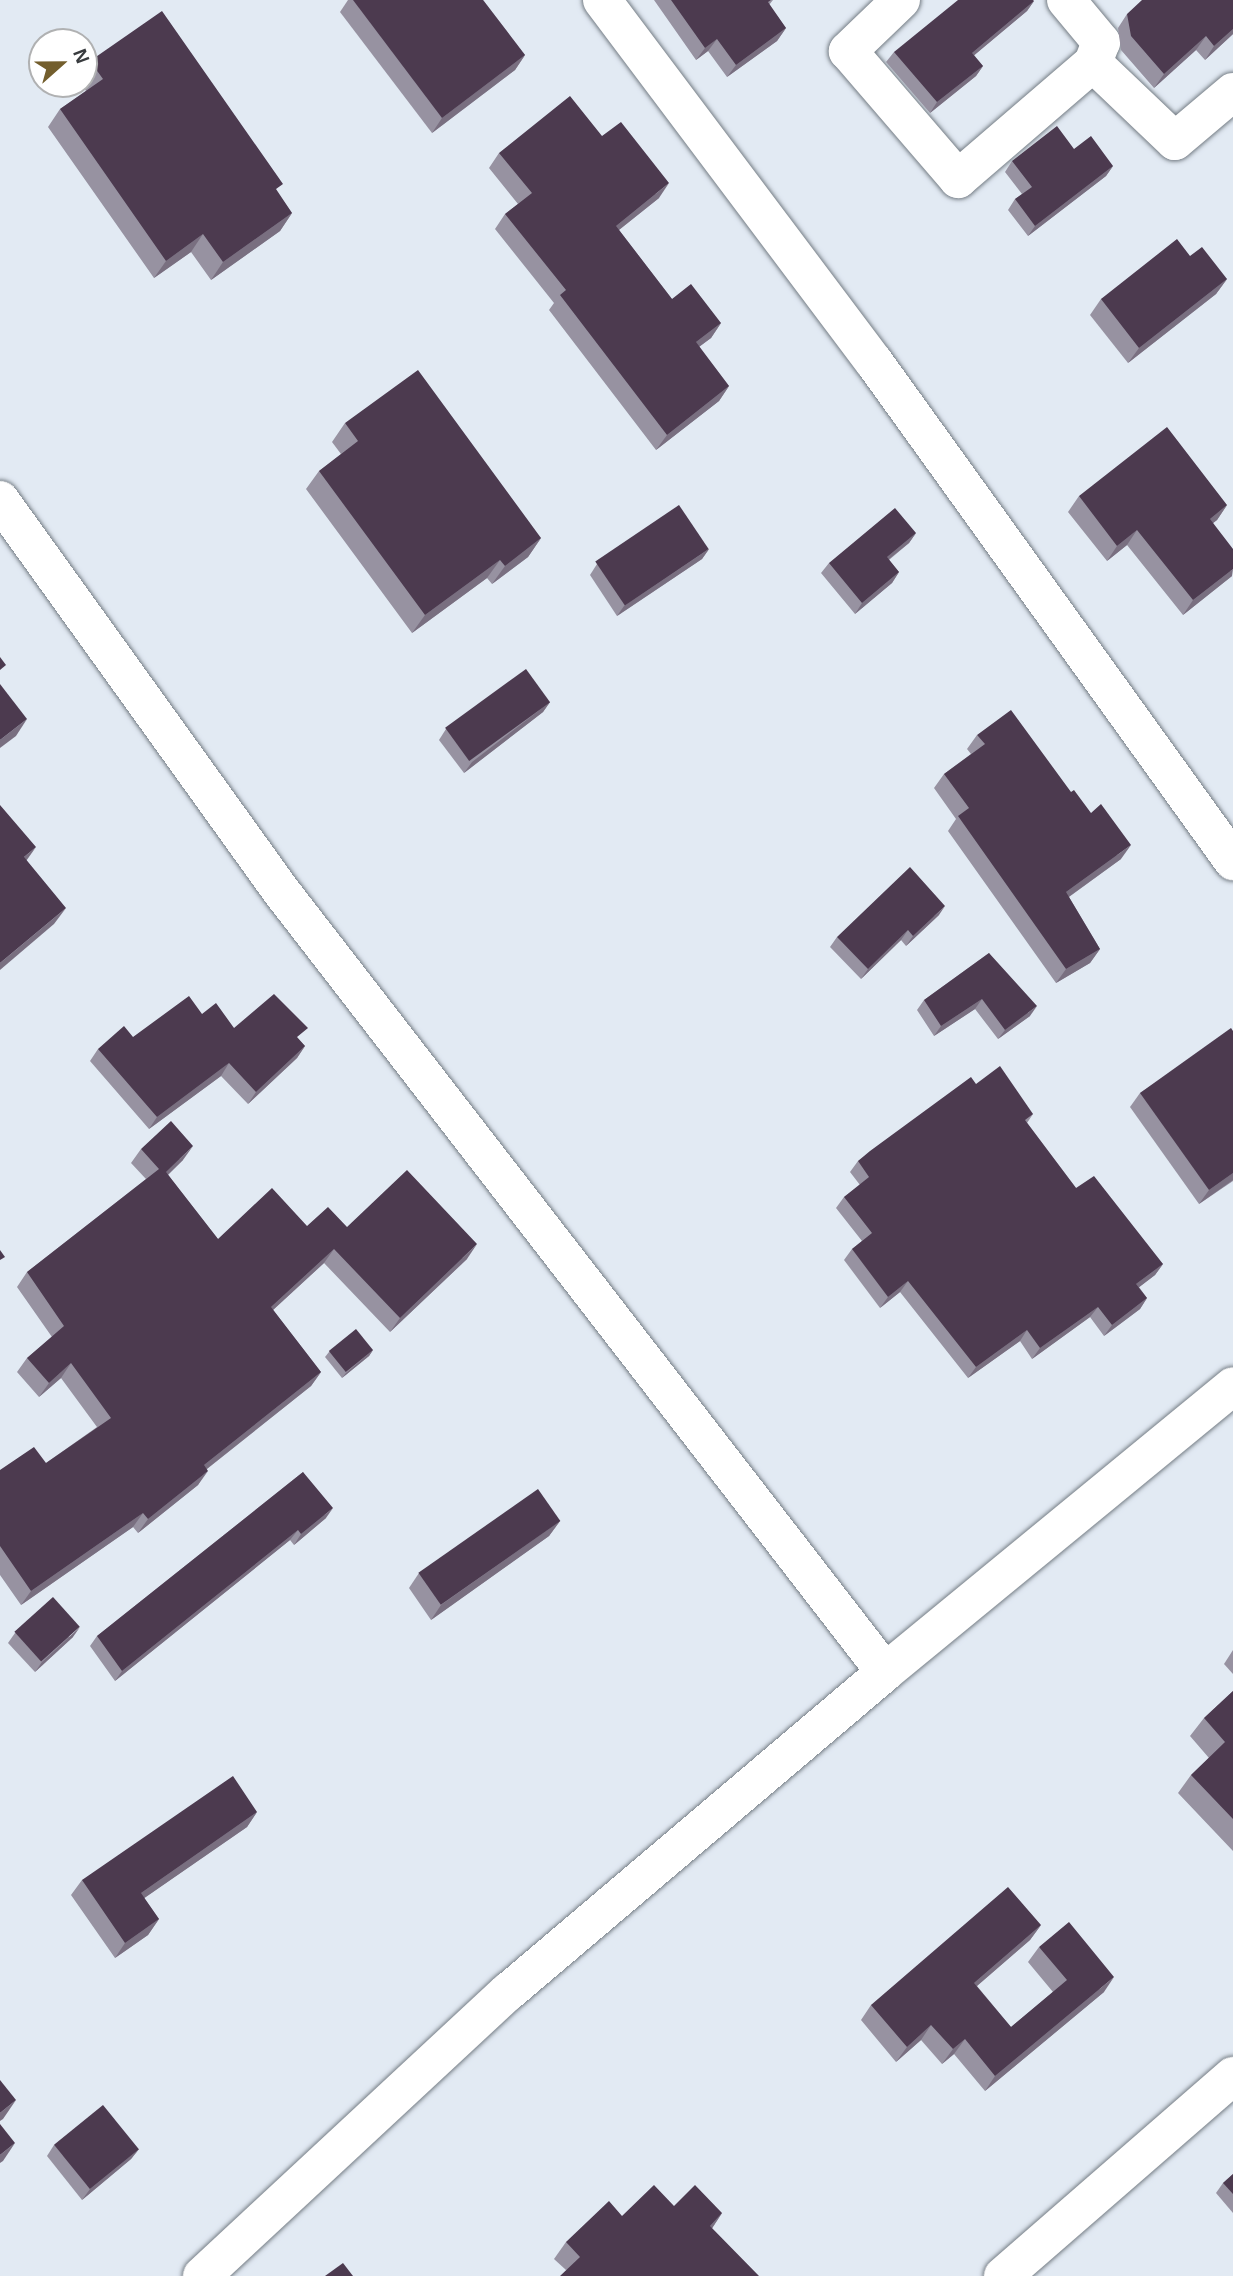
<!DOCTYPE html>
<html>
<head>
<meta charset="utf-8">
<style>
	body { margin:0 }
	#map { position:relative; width:1233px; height:2276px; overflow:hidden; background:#e2eaf3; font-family:Helvetica,sans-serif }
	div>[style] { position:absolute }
	.roads { filter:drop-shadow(0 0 2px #757d85) drop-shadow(0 0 2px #757d85) }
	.minor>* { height:38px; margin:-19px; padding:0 19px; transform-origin:19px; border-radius:19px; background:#fff }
	.wall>* { inset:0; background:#9792a1 }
	.shaded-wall>* { inset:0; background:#796f80 }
	.building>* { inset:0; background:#4c3a4f; transform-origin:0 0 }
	span { translate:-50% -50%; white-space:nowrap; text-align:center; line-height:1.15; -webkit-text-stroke:7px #fff; paint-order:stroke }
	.north { position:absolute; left:28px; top:28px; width:70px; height:70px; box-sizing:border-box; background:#fff; border:2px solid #b0b1b2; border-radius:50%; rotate:69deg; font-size:19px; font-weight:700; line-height:28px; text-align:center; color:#393c3f }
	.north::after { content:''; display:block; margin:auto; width:24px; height:32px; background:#735e2d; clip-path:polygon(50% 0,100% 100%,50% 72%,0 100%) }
</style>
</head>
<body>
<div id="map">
	<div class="roads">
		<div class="minor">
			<i style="left:602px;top:0;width:453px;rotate:53.1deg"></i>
			<i style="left:874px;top:362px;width:615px;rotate:54.27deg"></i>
			<i style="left:901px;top:0;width:74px;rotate:136.1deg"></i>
			<i style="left:848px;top:51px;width:169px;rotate:49.3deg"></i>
			<i style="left:958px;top:179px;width:178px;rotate:-40.7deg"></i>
			<i style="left:1093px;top:63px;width:113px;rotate:43.6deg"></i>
			<i style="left:1175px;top:141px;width:76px;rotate:-40.2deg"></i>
			<i style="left:1066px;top:0;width:55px;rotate:50.2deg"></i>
			<i style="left:1101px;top:42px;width:22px;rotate:111deg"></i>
			<i style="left:0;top:500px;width:481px;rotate:54.3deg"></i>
			<i style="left:281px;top:891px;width:987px;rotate:52.28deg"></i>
			<i style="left:202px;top:2276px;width:417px;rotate:-42.9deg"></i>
			<i style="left:508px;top:1992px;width:494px;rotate:-40.3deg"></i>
			<i style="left:885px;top:1672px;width:450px;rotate:-39.4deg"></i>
			<i style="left:1003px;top:2276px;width:305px;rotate:-41deg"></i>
		</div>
	</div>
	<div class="wall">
		<i style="clip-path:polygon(348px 0,483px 0,525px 55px,515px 70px,432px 133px,340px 12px)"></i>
		<i style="clip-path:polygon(654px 0,773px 0,769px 5px,786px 28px,777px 41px,727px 77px,708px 51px,696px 60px)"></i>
		<i style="clip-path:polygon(1233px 0,1233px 34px,1205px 60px,1196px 50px,1154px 88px,1121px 50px,1118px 28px,1127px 14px)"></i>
		<i style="clip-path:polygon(1034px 1px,1027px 11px,974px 55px,983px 66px,976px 76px,930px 113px,886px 62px,894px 52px)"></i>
		<i style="clip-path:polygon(90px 61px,277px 192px,292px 213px,280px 231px,211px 280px,191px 252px,154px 278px,48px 127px,60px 109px,86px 91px,81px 84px,84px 84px,84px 70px)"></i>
		<i style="clip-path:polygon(602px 136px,659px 198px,619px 230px,672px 299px,721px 323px,711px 338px,699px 347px,729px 386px,719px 401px,656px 450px,549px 310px,554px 303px,495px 229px,505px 214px,518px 204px,489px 168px,499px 153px)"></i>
		<i style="clip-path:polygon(1074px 149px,1113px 166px,1106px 176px,1028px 236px,1008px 210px,1015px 199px,1022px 194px,1005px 172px,1012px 161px)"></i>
		<i style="clip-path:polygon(1190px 256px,1227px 279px,1216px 294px,1128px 363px,1090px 315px,1101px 299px)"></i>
		<i style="clip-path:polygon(345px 423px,541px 538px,528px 557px,492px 584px,487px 578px,412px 633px,306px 489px,319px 471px,341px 454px,332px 442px)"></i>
		<i style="clip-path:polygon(1079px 496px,1227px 505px,1217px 520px,1213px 523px,1232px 576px,1183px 615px,1127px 545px,1107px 561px,1068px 512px)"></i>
		<i style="clip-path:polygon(916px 533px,909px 543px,889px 560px,899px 572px,892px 583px,855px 614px,821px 573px,829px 563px)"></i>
		<i style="clip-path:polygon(709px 549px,702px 559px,617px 616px,590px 575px,597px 564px)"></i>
		<i style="clip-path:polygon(550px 702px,543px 712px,464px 773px,439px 740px,446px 729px)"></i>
		<i style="clip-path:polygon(977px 735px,1121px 859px,1069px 897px,1100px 949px,1090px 963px,1056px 983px,948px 831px,956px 819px,934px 788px,944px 774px,971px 754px,967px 749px)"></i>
		<i style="clip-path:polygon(939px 915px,906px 946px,901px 940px,861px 979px,830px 947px,837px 937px)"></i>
		<i style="clip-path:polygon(989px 953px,1030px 1016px,998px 1039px,975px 1009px,934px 1036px,917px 1010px,924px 1000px)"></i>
		<i style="clip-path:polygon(202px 1014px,234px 1028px,299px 1040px,305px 1046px,297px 1058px,248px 1104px,221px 1076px,149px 1129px,90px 1061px,98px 1049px)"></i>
		<i style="clip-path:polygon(1233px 1031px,1233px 1181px,1199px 1204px,1130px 1107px,1140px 1093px)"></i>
		<i style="clip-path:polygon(976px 1084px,1033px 1114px,1027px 1123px,1076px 1188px,1163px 1264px,1155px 1275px,1139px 1287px,1147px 1298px,1140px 1309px,1104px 1336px,1090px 1317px,1032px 1359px,1020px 1341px,968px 1378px,900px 1292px,880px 1308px,844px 1260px,852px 1249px,862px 1241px,836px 1208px,844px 1197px,860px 1185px,850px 1172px,858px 1161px)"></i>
		<i style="clip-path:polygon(141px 1149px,183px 1160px,168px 1175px,218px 1239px,307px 1226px,347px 1227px,467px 1259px,390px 1332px,324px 1263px,273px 1310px,321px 1372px,311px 1386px,207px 1469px,198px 1485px,138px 1533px,133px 1527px,21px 1605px,0 1575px,0 1470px,46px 1463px,97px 1427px,61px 1378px,39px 1397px,17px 1372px,27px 1358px,52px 1337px,17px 1287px,27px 1272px,146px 1179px,131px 1163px)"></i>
		<i style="clip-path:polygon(373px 1350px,369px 1356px,342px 1378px,325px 1357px,329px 1352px)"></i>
		<i style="clip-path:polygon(303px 1472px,326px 1518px,294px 1545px,290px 1540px,115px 1681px,90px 1646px,97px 1636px)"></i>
		<i style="clip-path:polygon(560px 1521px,549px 1536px,431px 1620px,409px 1588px,419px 1573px)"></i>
		<i style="clip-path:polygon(15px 1633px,73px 1637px,35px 1672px,8px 1643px)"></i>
		<i style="clip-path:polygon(1233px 1650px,1233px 1674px,1224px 1664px)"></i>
		<i style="clip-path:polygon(1233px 1691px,1233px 1851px,1178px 1793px,1191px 1775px,1209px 1758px,1190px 1736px,1204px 1718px)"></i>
		<i style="clip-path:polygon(257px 1812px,247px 1827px,144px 1898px,159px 1919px,148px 1935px,115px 1958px,71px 1895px,82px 1880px)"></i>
		<i style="clip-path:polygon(1041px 1925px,1030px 1940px,977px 1986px,1011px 2027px,1053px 1992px,1028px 1962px,1039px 1947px,1104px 1992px,985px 2091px,954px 2054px,942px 2064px,921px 2040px,896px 2062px,861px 2020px,871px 2005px)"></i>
		<i style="clip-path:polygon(54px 2145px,139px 2149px,131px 2159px,82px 2200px,47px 2156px)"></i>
		<i style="clip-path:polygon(1233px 2174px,1233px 2213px,1216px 2193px,1223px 2183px)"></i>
		<i style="clip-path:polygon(674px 2206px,722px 2213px,712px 2228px,566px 2270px,554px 2259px,566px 2242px,622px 2216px)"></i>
	</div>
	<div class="shaded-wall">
		<i style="clip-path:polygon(1034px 1px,1027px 11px,965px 63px,972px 53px)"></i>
		<i style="clip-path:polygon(786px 28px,777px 41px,727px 77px,736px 65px)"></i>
		<i style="clip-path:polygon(1233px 29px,1233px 34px,1205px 60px,1214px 46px)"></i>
		<i style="clip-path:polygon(1206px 36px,1196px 50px,1154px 88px,1164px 74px)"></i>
		<i style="clip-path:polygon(717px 39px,708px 51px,696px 60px,705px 48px)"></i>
		<i style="clip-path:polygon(525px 55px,515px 70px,432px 133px,442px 118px)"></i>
		<i style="clip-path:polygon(983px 66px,976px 76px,930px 113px,937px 102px)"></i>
		<i style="clip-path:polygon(1113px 166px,1106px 176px,1028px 236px,1035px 226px)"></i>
		<i style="clip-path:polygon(669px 183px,659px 198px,605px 241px,616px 226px)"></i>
		<i style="clip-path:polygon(292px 213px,280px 231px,211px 280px,223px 262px)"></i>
		<i style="clip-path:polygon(203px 234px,191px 252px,154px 278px,166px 261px)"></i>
		<i style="clip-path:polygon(1227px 279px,1216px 294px,1128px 363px,1139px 348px)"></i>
		<i style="clip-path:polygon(721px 323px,711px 338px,685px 357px,696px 342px)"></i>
		<i style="clip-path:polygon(729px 386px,719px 401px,656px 450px,667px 435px)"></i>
		<i style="clip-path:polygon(1227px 505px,1217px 520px,1199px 534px,1210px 519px)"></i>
		<i style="clip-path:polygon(1137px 530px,1127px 545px,1107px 561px,1117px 546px)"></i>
		<i style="clip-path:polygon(916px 533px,909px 543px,879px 567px,887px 557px)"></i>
		<i style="clip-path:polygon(541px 538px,528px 557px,492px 584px,505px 566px)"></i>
		<i style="clip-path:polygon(709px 549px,702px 559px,617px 616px,624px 606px)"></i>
		<i style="clip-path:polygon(500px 560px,487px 578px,412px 633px,425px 615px)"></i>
		<i style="clip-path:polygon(1233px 569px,1232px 576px,1183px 615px,1193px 600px)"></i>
		<i style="clip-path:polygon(899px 572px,892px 583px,855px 614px,862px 603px)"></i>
		<i style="clip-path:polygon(550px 702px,543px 712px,464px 773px,472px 762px)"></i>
		<i style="clip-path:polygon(27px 719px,16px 736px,0 748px,0 740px)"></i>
		<i style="clip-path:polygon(1131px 845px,1121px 859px,1056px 906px,1066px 892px)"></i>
		<i style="clip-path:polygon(36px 847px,24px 864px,24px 857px)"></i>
		<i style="clip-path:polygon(945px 906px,939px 915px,906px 946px,913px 936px)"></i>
		<i style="clip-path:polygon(66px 908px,54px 924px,0 970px,0 963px)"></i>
		<i style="clip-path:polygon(908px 930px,901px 940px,861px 979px,868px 969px)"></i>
		<i style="clip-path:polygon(1100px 949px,1090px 963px,1056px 983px,1066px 969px)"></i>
		<i style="clip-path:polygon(982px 999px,975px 1009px,934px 1036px,941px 1026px)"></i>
		<i style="clip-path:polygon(1037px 1006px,1030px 1016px,998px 1039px,1005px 1030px)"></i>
		<i style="clip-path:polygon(305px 1046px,297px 1058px,248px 1104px,256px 1092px)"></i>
		<i style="clip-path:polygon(229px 1063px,221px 1076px,149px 1129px,157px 1117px)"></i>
		<i style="clip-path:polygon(193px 1146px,183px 1160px,156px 1186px,166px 1172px)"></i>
		<i style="clip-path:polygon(1233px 1173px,1233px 1180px,1199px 1204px,1209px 1190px)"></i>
		<i style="clip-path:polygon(477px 1244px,467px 1259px,390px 1332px,400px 1318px)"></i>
		<i style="clip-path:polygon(334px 1249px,324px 1263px,261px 1321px,271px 1307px)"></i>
		<i style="clip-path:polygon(1163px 1264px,1155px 1275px,1129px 1295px,1136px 1284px)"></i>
		<i style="clip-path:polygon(908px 1281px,900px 1292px,880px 1308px,888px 1297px)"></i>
		<i style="clip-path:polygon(1147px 1298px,1140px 1309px,1104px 1336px,1112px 1325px)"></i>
		<i style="clip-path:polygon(1098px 1307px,1090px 1317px,1032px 1359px,1040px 1348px)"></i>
		<i style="clip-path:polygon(1027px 1330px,1020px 1341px,968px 1378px,976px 1367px)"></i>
		<i style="clip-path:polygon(373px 1350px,369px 1356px,342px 1378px,346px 1373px)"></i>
		<i style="clip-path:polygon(71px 1363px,61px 1378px,39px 1397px,49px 1383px)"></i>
		<i style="clip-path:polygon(321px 1372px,311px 1386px,194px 1479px,204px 1465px)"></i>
		<i style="clip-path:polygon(208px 1471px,198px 1485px,138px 1533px,148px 1519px)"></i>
		<i style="clip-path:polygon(333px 1508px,326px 1518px,294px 1545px,301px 1534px)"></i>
		<i style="clip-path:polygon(143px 1513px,133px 1527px,21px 1605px,31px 1591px)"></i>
		<i style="clip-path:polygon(560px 1521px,549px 1536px,431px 1620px,441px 1605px)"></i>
		<i style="clip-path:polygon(298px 1530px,290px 1540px,115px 1681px,122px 1671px)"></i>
		<i style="clip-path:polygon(80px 1627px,73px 1637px,35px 1672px,42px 1662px)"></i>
		<i style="clip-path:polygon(257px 1812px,247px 1827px,130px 1908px,141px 1893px)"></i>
		<i style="clip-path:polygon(159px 1919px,148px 1935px,115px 1958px,125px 1943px)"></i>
		<i style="clip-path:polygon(1041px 1925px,1030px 1940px,963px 1998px,974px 1983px)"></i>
		<i style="clip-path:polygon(1114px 1977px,1104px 1992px,985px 2091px,995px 2076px)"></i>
		<i style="clip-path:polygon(931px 2025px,921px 2040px,896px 2062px,907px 2047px)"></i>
		<i style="clip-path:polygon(965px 2039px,954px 2054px,942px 2064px,953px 2049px)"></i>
		<i style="clip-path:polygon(16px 2100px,3px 2119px,0 2121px,0 2113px)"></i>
		<i style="clip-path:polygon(15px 2143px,3px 2161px,0 2163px,0 2155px)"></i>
		<i style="clip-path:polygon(139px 2149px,131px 2159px,82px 2200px,90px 2189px)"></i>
		<i style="clip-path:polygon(722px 2213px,711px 2230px,710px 2226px)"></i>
	</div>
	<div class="building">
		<i style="clip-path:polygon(353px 0,483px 0,525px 55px,442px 118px)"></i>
		<i style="clip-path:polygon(671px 0,771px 0,768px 2px,786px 28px,736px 65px,717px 39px,705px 48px)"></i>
		<i style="clip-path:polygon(958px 0,1033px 0,1034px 1px,972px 53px,983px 66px,937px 102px,894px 52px)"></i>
		<i style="clip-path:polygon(1142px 0,1233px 0,1233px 29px,1214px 46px,1206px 36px,1164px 74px,1131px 36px,1127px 14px)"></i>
		<i style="clip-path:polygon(162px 11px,283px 184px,276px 189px,292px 213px,223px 262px,203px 234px,166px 261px,60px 109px,103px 79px,90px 61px)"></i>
		<i style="clip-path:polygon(570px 96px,602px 136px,621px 122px,669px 183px,616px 226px,672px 299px,691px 284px,721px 323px,696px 342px,729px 386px,667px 435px,560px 295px,566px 290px,505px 214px,532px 193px,499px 153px)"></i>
		<i style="clip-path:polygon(1057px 126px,1074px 149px,1091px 136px,1113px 166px,1035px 226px,1015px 199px,1032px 187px,1012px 161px)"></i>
		<i style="clip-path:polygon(1177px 239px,1190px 256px,1202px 247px,1227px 279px,1139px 348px,1101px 299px)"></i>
		<i style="clip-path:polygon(418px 370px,541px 538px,505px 566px,500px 560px,425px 615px,319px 471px,358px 441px,345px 423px)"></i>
		<i style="clip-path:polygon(1167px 427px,1227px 505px,1210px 519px,1233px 549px,1233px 569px,1193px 600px,1137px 530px,1117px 546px,1079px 496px)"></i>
		<i style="left:679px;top:505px;width:53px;height:101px;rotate:56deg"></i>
		<i style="clip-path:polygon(895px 508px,916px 533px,887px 557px,899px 572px,862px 603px,829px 563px)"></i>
		<i style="clip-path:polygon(0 657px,6px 665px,0 670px)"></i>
		<i style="left:526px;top:669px;width:41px;height:100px;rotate:54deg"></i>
		<i style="clip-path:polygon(0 684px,27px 719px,0 740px)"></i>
		<i style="clip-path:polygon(1011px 710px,1071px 792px,1074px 790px,1091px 813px,1101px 804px,1131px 845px,1066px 892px,1100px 949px,1066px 969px,958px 816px,969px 808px,944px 774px,985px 744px,977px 735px)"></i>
		<i style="clip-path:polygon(0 805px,36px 847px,24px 857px,66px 908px,0 963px)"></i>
		<i style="clip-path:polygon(910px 867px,945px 906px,913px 936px,908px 930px,868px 969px,837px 937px)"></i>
		<i style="clip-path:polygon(989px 953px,1037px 1006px,1005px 1030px,982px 999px,941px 1026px,924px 1000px)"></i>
		<i style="clip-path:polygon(274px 994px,308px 1028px,297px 1037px,305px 1046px,256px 1092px,229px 1063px,157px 1117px,98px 1049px,124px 1026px,133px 1037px,189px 996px,202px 1014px,216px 1003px,234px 1028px)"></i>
		<i style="clip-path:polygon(1231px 1028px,1233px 1031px,1233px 1173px,1209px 1190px,1140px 1093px)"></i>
		<i style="clip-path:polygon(1000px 1066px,1033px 1114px,1025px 1120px,1076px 1188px,1094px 1176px,1163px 1264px,1136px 1284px,1147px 1298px,1112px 1325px,1098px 1307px,1040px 1348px,1027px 1330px,976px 1367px,908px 1281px,888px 1297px,852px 1249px,872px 1233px,844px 1197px,869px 1177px,858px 1161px,870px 1151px,971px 1077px,976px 1084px)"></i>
		<i style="clip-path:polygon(171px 1121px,193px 1146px,166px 1172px,218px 1239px,272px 1188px,307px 1226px,328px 1207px,347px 1227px,407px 1170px,477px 1244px,400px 1318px,334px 1249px,271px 1307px,321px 1372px,204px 1465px,208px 1471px,148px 1519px,143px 1513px,31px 1591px,0 1546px,0 1470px,34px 1447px,46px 1463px,111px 1418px,71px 1363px,49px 1383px,27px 1358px,64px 1326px,27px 1272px,159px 1169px,141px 1149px)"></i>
		<i style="clip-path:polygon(0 1250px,5px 1257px,0 1260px)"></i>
		<i style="left:356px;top:1329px;width:27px;height:35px;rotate:51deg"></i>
		<i style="clip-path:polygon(303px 1472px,333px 1508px,301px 1534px,298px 1530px,122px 1671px,97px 1636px)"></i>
		<i style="left:538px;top:1489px;width:39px;height:146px;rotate:55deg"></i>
		<i style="left:53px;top:1597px;width:40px;height:52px;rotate:48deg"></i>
		<i style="clip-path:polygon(1233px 1691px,1233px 1819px,1191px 1775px,1225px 1742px,1204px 1718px)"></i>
		<i style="clip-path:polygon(233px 1776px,257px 1812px,141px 1893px,159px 1919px,125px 1943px,82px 1880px)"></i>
		<i style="clip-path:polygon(1008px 1887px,1041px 1925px,974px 1983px,1011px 2027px,1067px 1980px,1039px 1947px,1069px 1922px,1114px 1977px,995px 2076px,965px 2039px,953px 2049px,931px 2025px,907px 2047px,871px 2005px)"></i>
		<i style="clip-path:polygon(0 2080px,16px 2100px,0 2113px)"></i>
		<i style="left:103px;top:2105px;width:57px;height:63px;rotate:51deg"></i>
		<i style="clip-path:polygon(0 2124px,15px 2143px,0 2155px)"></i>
		<i style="clip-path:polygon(1233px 2174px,1233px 2194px,1223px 2183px)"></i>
		<i style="clip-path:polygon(654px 2185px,674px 2206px,695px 2185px,722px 2213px,710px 2226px,759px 2276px,560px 2276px,580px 2257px,566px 2242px,609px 2201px,622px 2216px)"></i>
		<i style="clip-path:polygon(343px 2263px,353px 2276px,325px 2276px)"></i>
	</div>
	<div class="north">N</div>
</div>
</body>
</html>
